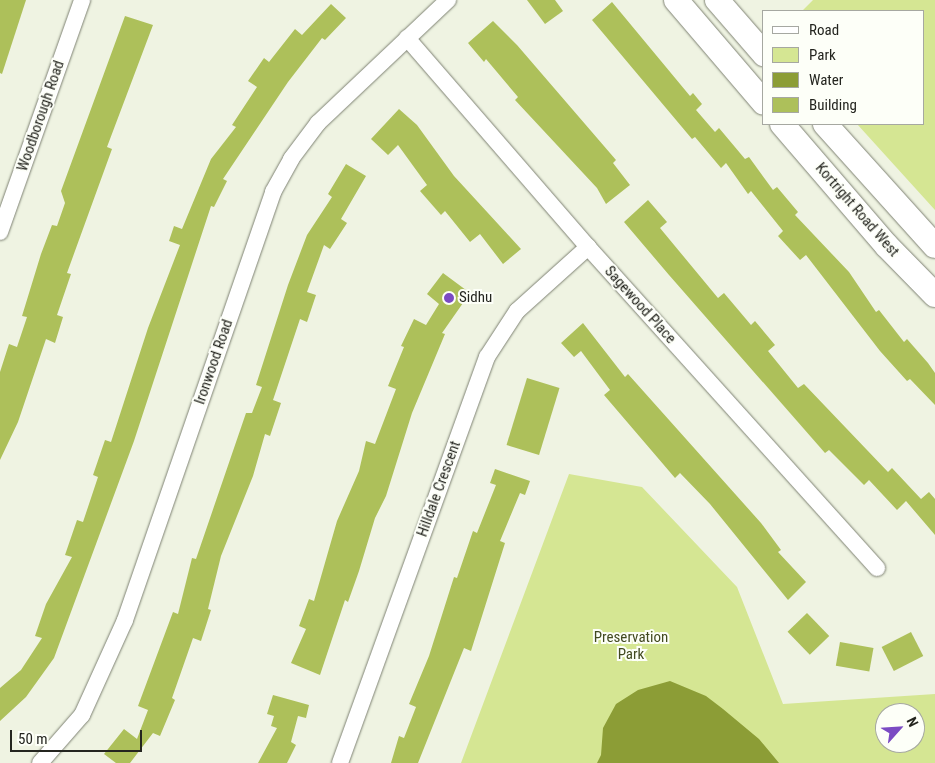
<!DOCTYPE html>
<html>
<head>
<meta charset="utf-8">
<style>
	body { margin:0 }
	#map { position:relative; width:935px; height:763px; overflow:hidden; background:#eff3e2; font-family:"Roboto Condensed",sans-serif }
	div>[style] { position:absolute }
	.green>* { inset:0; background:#d5e693 }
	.water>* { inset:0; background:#8c9d36 }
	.building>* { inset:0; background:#adc05a; transform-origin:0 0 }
	.roads { filter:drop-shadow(0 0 1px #7e8273) drop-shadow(0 0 1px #7e8273) }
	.street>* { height:16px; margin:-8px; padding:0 8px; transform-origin:8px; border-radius:8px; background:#fff }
	.secondary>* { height:24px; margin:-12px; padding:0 12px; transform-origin:12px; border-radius:12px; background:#fff }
	.dots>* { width:14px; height:14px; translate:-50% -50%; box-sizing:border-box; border:2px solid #fdfff8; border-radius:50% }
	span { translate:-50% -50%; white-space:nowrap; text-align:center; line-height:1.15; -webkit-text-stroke:4px #fdfff8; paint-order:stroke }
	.street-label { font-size:15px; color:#24251f }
	.poi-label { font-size:15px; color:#24251f }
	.left { translate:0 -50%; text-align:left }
	.park-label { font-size:15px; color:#424a20 }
	.legend { position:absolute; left:762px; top:10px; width:162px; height:115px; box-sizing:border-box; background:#fdfff8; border:1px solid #a6a8a1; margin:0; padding:6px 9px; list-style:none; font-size:15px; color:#24251f }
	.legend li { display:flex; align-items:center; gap:10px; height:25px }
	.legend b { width:25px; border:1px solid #a6a8a1 }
	.north { position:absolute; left:875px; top:703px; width:50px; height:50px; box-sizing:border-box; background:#fdfff8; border:1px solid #a6a8a1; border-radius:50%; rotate:64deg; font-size:14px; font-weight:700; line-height:20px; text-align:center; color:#24251f }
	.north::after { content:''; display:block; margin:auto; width:18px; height:22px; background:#7b4bc3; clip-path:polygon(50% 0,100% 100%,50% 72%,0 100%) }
	.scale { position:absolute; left:10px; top:730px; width:132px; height:22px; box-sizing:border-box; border:2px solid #24251f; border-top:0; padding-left:6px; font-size:15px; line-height:18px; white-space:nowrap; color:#24251f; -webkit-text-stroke:4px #fdfff8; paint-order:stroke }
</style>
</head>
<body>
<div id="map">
	<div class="green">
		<i style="clip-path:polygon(813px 0,935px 0,935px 210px,857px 124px,924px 124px,924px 11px,802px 11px)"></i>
		<i style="clip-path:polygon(evenodd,569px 474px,642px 487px,737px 587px,783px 704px,935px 694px,935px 763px,461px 763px,569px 474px,885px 713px,915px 713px,915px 743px,885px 743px,885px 713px)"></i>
	</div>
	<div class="water">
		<i style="clip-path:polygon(670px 681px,706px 696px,723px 709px,759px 739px,779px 763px,597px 763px,601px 755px,603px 728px,616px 704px,638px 690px)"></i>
	</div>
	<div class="building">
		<i style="clip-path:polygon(0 0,26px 0,2px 74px,0 73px)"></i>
		<i style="clip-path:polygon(527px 0,555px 0,563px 11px,545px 24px)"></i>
		<i style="clip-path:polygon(612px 2px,690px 96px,693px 93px,702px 104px,696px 110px,715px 132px,719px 128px,745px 159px,749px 157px,773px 190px,777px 187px,798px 212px,795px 215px,849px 272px,876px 312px,879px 310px,904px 342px,907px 339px,928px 363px,935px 373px,935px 405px,910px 379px,907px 381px,880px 351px,806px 255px,800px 260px,778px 236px,783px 231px,751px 191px,748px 194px,726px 163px,721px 168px,695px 137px,692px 139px,592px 20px)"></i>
		<i style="clip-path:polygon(331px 4px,346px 18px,325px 40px,322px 38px,288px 82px,223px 179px,227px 181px,214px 207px,211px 206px,134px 441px,54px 658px,26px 697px,0 721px,0 688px,21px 670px,42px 638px,35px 636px,46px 604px,72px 557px,65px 555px,77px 520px,83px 522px,98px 477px,93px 475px,105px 440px,111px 442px,148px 328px,180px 245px,169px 241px,174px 226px,182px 229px,211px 159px,236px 127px,232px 125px,257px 87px,248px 81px,264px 58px,269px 62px,295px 29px,302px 35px)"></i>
		<i style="clip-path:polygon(125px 16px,153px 25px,107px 147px,112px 149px,67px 273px,71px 274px,57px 315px,63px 317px,55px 343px,46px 339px,18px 422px,0 460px,0 372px,9px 344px,17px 347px,27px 317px,22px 316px,41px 254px,52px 225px,57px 226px,65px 203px,61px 191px)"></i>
		<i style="clip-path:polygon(493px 21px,517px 45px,616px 160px,613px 163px,630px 185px,606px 204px,597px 188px,515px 100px,518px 97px,486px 59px,484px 62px,468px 43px)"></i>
		<i style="clip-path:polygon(399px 109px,417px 125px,454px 176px,521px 249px,503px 264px,480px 234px,470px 242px,445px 211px,441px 215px,420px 191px,427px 185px,398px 145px,388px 155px,371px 139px)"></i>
		<i style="clip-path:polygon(346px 164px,366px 176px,341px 219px,347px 223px,330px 249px,324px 245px,307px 292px,316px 295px,307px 322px,300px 319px,273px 400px,281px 403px,270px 436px,265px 434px,253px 476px,221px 556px,208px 609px,211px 610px,201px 641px,193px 638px,172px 698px,175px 700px,160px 736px,153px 733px,130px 763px,116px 763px,104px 754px,124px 729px,137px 739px,148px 710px,138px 706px,173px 612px,178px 614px,192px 558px,196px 559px,246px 413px,252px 413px,262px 387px,256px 385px,288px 285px,307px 235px,332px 197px,328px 194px)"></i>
		<i style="clip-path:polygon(648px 200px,667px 222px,660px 228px,718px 298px,724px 293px,751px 325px,755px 321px,775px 345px,768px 351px,798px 388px,804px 384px,888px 472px,892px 468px,921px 499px,929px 492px,935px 499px,935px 535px,906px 501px,897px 510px,869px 480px,864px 485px,829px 450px,825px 453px,669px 275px,624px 222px)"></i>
		<i style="clip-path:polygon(443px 273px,470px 293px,442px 333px,445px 334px,412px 413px,386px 496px,375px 518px,359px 571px,348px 602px,345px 600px,320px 675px,291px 663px,306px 629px,299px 626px,309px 599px,314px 601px,337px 521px,359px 471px,366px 441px,375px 444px,396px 389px,388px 386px,404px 347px,401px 346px,414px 319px,426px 325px,439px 304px,427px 294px)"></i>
		<i style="clip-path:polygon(583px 323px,625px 377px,628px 374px,761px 523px,781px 550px,778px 552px,806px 582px,788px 600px,710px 504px,680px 473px,675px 478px,604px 395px,610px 390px,581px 351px,574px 357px,561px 343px)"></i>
		<i style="left:527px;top:378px;width:34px;height:70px;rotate:17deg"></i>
		<i style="clip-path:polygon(495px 469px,530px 481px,525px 495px,520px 493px,500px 541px,505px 543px,471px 651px,464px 648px,418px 763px,391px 763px,399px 736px,404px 738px,416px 707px,409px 704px,429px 656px,454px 577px,457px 578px,473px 531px,477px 533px,496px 485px,490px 483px)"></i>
		<i style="left:807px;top:613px;width:32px;height:27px;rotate:46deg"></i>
		<i style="left:911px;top:632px;width:27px;height:33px;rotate:63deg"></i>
		<i style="left:840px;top:642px;width:34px;height:24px;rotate:10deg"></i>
		<i style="clip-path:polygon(273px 695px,309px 705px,306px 718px,298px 716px,291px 742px,296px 745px,287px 763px,258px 763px,277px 728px,271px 726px,274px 716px,267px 714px)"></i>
	</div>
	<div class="roads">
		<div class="street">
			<i style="left:407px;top:38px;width:276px;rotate:49.1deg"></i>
			<i style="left:588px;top:247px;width:432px;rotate:48deg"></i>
			<i style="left:0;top:232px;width:246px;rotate:-70.5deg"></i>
			<i style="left:40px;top:763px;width:64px;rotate:-48.8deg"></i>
			<i style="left:82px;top:715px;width:104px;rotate:-65.6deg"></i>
			<i style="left:125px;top:620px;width:453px;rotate:-70.9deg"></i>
			<i style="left:273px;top:192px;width:38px;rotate:-61deg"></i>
			<i style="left:291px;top:159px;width:45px;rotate:-53.1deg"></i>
			<i style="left:318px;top:123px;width:179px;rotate:-43.4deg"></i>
			<i style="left:340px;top:763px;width:432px;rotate:-70.1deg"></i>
			<i style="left:487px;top:357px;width:55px;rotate:-56.9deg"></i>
			<i style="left:517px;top:311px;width:96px;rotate:-42deg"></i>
		</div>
		<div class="secondary">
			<i style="left:676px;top:0;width:135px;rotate:49.5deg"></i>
			<i style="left:717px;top:0;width:72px;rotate:49deg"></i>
			<i style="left:782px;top:124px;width:160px;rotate:49.3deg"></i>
			<i style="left:886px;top:245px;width:70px;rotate:45.6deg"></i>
			<i style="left:825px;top:124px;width:164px;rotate:48deg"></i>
		</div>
	</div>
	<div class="dots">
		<i style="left:449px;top:298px;background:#7b4bc3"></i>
	</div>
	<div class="street-label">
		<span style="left:41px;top:116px;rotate:-71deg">Woodborough Road</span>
		<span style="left:857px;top:210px;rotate:49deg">Kortright Road West</span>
		<span style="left:640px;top:305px;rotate:48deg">Sagewood Place</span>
		<span style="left:214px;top:362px;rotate:-71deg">Ironwood Road</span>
		<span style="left:439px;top:489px;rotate:-70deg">Hilldale Crescent</span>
	</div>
	<div class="poi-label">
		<span class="left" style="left:459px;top:298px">Sidhu</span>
	</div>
	<div class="park-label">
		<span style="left:631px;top:646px">Preservation<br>Park</span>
	</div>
	<ul class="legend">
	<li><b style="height:6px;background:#fff"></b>Road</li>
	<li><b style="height:14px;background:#d5e693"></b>Park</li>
	<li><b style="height:14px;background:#8c9d36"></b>Water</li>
	<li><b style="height:14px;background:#adc05a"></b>Building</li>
	</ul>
	<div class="north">N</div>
	<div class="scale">50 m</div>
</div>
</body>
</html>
